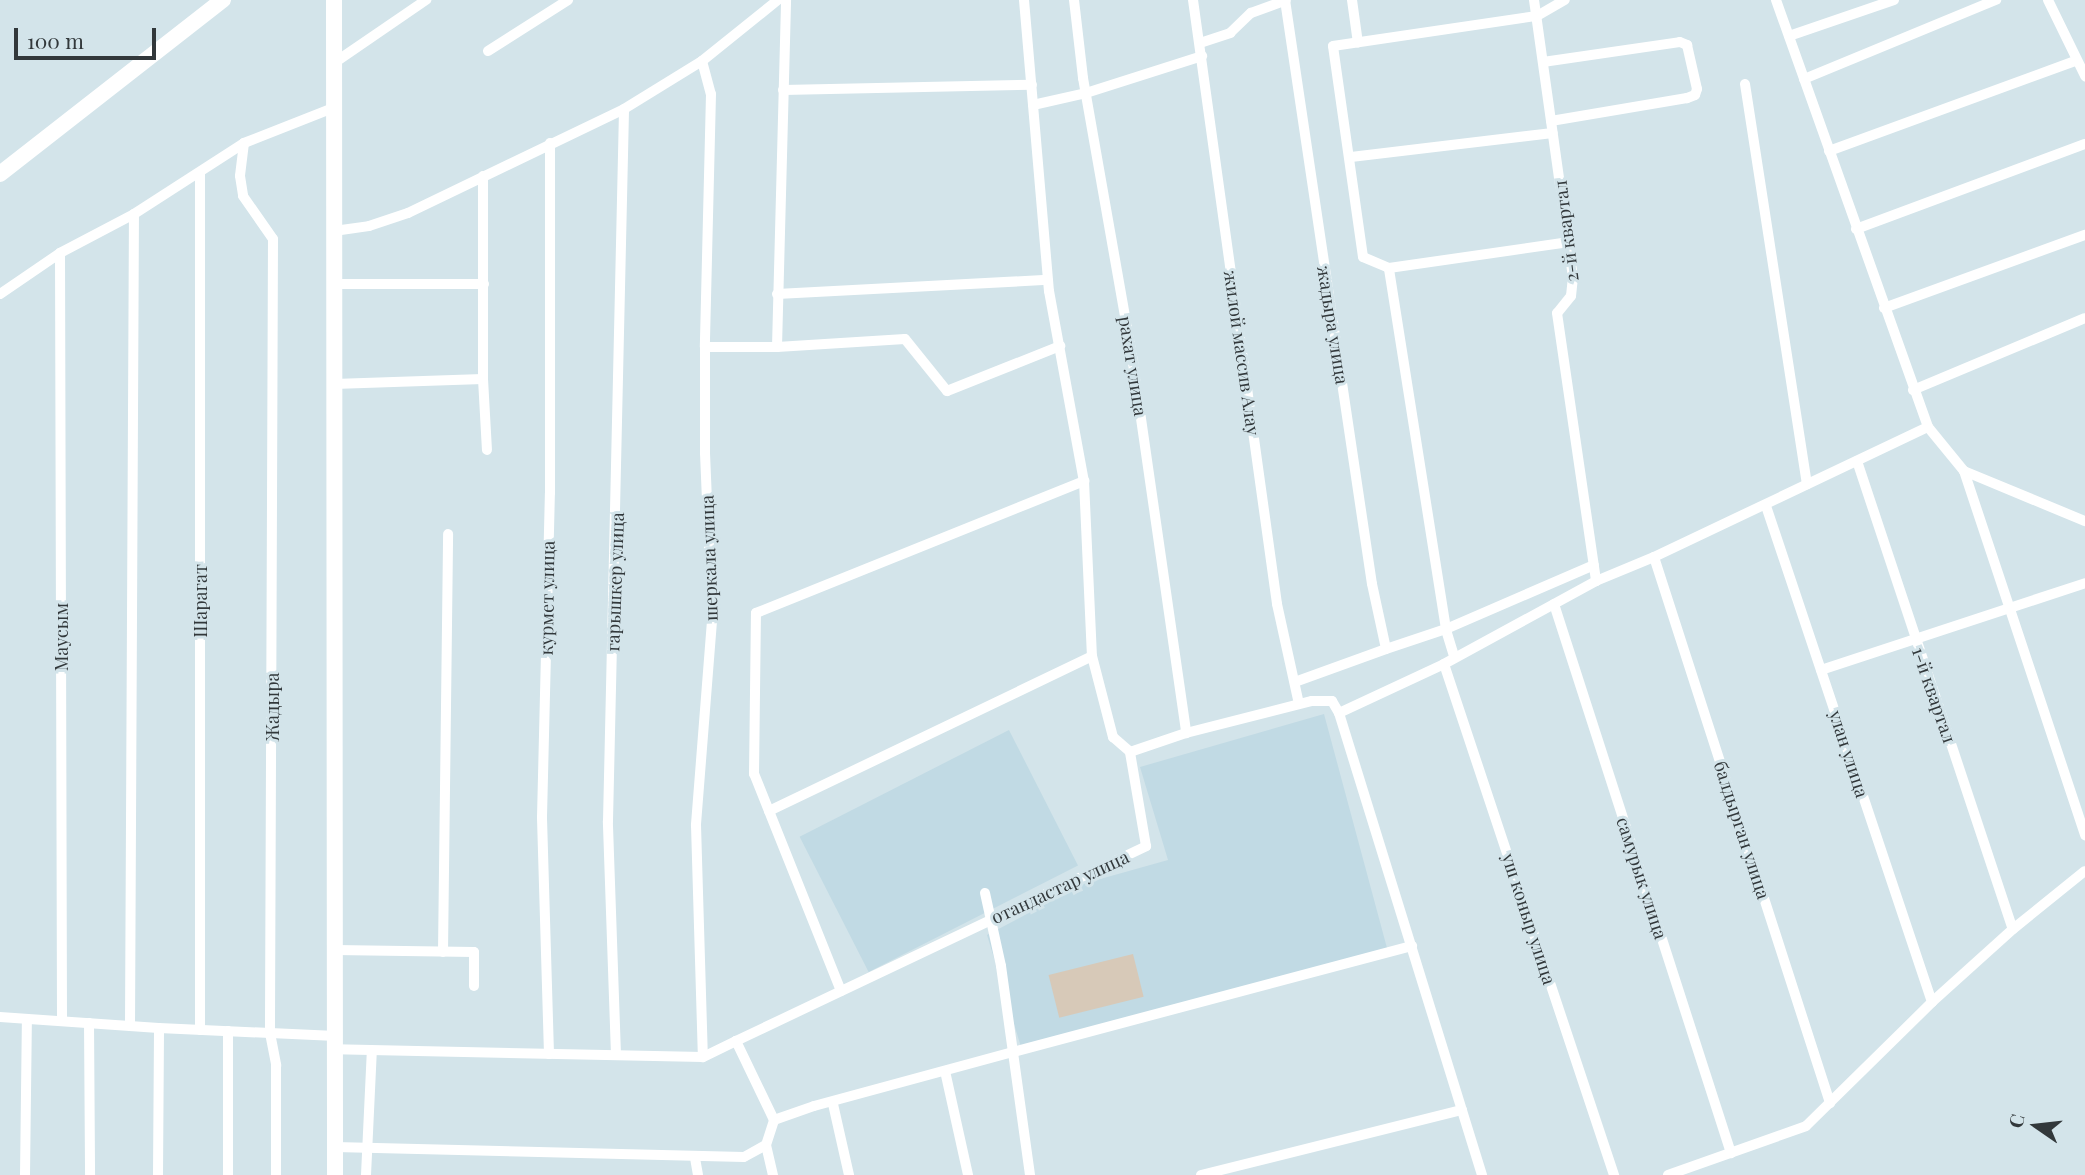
<!DOCTYPE html>
<html>
<head>
<meta charset="utf-8">
<style>
	body { margin:0 }
	#map { position:relative; width:2085px; height:1175px; overflow:hidden; background:#d3e4ea; font-family:"Playfair Display",serif }
	div>[style] { position:absolute }
	.built>* { inset:0; background:#c1dae4; transform-origin:0 0 }
	.green>* { inset:0; background:#d7c9b8; transform-origin:0 0 }
	.minor>* { height:10px; margin:-5px; padding:0 5px; transform-origin:5px; border-radius:5px; background:#fff }
	.secondary>* { height:16px; margin:-8px; padding:0 8px; transform-origin:8px; border-radius:8px; background:#fff }
	span { translate:-50% -50%; white-space:nowrap; text-align:center; line-height:1.15; -webkit-text-stroke:6px #d3e4ea; paint-order:stroke }
	.street-label { font-size:18px; color:#32383b }
	.north { position:absolute; left:2001px; top:1091px; width:70px; height:70px; -webkit-text-stroke:5px #d3e4ea; paint-order:stroke; rotate:284deg; font-size:19px; font-weight:700; line-height:28px; text-align:center; color:#32383b }
	.north::after { content:''; display:block; margin:auto; width:24px; height:32px; background:#32383b; clip-path:polygon(50% 0,100% 100%,50% 72%,0 100%) }
	.scale { position:absolute; left:14px; top:28px; width:142px; height:32px; box-sizing:border-box; border:4px solid #32383b; border-top:0; padding-left:9px; font-size:21px; line-height:24px; white-space:nowrap; color:#32383b; -webkit-text-stroke:5px #d3e4ea; paint-order:stroke }
</style>
</head>
<body>
<div id="map">
	<div class="built">
		<i style="clip-path:polygon(1324px 714px,1387px 948px,1021px 1047px,987px 935px,1086px 883px,1168px 860px,1140px 767px)"></i>
		<i style="left:1009px;top:730px;width:152px;height:235px;rotate:63deg"></i>
	</div>
	<div class="green">
		<i style="left:1133px;top:954px;width:44px;height:87px;rotate:76deg"></i>
	</div>
	<div class="minor">
		<i style="left:1024px;top:0;width:292px;rotate:85.1deg"></i>
		<i style="left:1049px;top:291px;width:193px;rotate:79.6deg"></i>
		<i style="left:1084px;top:481px;width:175px;rotate:87.4deg"></i>
		<i style="left:1092px;top:656px;width:84px;rotate:75.5deg"></i>
		<i style="left:1113px;top:737px;width:23px;rotate:41deg"></i>
		<i style="left:1074px;top:0;width:79px;rotate:83.4deg"></i>
		<i style="left:1083px;top:78px;width:289px;rotate:80deg"></i>
		<i style="left:1133px;top:363px;width:374px;rotate:81.8deg"></i>
		<i style="left:1193px;top:0;width:610px;rotate:82.08deg"></i>
		<i style="left:1277px;top:604px;width:102px;rotate:77.6deg"></i>
		<i style="left:1285px;top:0;width:590px;rotate:81.53deg"></i>
		<i style="left:1372px;top:584px;width:66px;rotate:77.8deg"></i>
		<i style="left:1386px;top:649px;width:97px;rotate:160.1deg"></i>
		<i style="left:1352px;top:0;width:43px;rotate:82.1deg"></i>
		<i style="left:1534px;top:0;width:280px;rotate:82deg"></i>
		<i style="left:1573px;top:277px;width:19px;rotate:96deg"></i>
		<i style="left:1571px;top:296px;width:22px;rotate:129deg"></i>
		<i style="left:1557px;top:313px;width:271px;rotate:81.7deg"></i>
		<i style="left:1776px;top:0;width:453px;rotate:70.4deg"></i>
		<i style="left:1928px;top:427px;width:57px;rotate:50.7deg"></i>
		<i style="left:1964px;top:471px;width:131px;rotate:22.5deg"></i>
		<i style="left:2048px;top:0;width:85px;rotate:64deg"></i>
		<i style="left:1789px;top:36px;width:111px;rotate:-18.9deg"></i>
		<i style="left:1200px;top:43px;width:32px;rotate:-18deg"></i>
		<i style="left:1230px;top:33px;width:29px;rotate:-44deg"></i>
		<i style="left:1251px;top:13px;width:37px;rotate:-20deg"></i>
		<i style="left:488px;top:51px;width:95px;rotate:-32.5deg"></i>
		<i style="left:702px;top:61px;width:34px;rotate:75deg"></i>
		<i style="left:711px;top:94px;width:253px;rotate:91.4deg"></i>
		<i style="left:705px;top:347px;width:106px;rotate:90deg"></i>
		<i style="left:705px;top:453px;width:168px;rotate:87.6deg"></i>
		<i style="left:712px;top:621px;width:205px;rotate:94.5deg"></i>
		<i style="left:696px;top:825px;width:232px;rotate:88.3deg"></i>
		<i style="left:1543px;top:62px;width:138px;rotate:-8.3deg"></i>
		<i style="left:1680px;top:42px;width:8px;rotate:23deg"></i>
		<i style="left:1687px;top:45px;width:45px;rotate:77.2deg"></i>
		<i style="left:1697px;top:89px;width:6px;rotate:108deg"></i>
		<i style="left:1695px;top:95px;width:9px;rotate:159deg"></i>
		<i style="left:1687px;top:98px;width:138px;rotate:170.4deg"></i>
		<i style="left:334px;top:63px;width:112px;rotate:-34.4deg"></i>
		<i style="left:1804px;top:79px;width:208px;rotate:-22.4deg"></i>
		<i style="left:1745px;top:84px;width:405px;rotate:81.2deg"></i>
		<i style="left:783px;top:90px;width:249px;rotate:-1.2deg"></i>
		<i style="left:1033px;top:105px;width:54px;rotate:-12.8deg"></i>
		<i style="left:1086px;top:93px;width:122px;rotate:-17.7deg"></i>
		<i style="left:244px;top:143px;width:33px;rotate:97deg"></i>
		<i style="left:240px;top:176px;width:20px;rotate:81deg"></i>
		<i style="left:243px;top:196px;width:52px;rotate:55.1deg"></i>
		<i style="left:273px;top:239px;width:794px;rotate:90.22deg"></i>
		<i style="left:270px;top:1033px;width:33px;rotate:79deg"></i>
		<i style="left:276px;top:1065px;width:110px;rotate:90deg"></i>
		<i style="left:1829px;top:151px;width:262px;rotate:-20.1deg"></i>
		<i style="left:1351px;top:157px;width:203px;rotate:-6.8deg"></i>
		<i style="left:483px;top:176px;width:203px;rotate:90deg"></i>
		<i style="left:483px;top:379px;width:71px;rotate:86.8deg"></i>
		<i style="left:1856px;top:229px;width:244px;rotate:-20.4deg"></i>
		<i style="left:334px;top:231px;width:35px;rotate:-8deg"></i>
		<i style="left:369px;top:226px;width:41px;rotate:-18.4deg"></i>
		<i style="left:408px;top:213px;width:240px;rotate:-25.7deg"></i>
		<i style="left:624px;top:109px;width:92px;rotate:-31.6deg"></i>
		<i style="left:702px;top:61px;width:97px;rotate:-38.8deg"></i>
		<i style="left:60px;top:253px;width:768px;rotate:89.85deg"></i>
		<i style="left:1389px;top:268px;width:182px;rotate:-8.2deg"></i>
		<i style="left:334px;top:284px;width:150px"></i>
		<i style="left:0;top:294px;width:73px;rotate:-34.3deg"></i>
		<i style="left:60px;top:253px;width:84px;rotate:-27.8deg"></i>
		<i style="left:134px;top:214px;width:131px;rotate:-32.8deg"></i>
		<i style="left:244px;top:143px;width:96px;rotate:-21.5deg"></i>
		<i style="left:777px;top:294px;width:271px;rotate:-3deg"></i>
		<i style="left:1884px;top:308px;width:214px;rotate:-20deg"></i>
		<i style="left:705px;top:347px;width:72px"></i>
		<i style="left:777px;top:347px;width:128px;rotate:-3.6deg"></i>
		<i style="left:905px;top:339px;width:67px;rotate:51.1deg"></i>
		<i style="left:947px;top:391px;width:122px;rotate:-21.7deg"></i>
		<i style="left:777px;top:347px;width:347px;rotate:-88.5deg"></i>
		<i style="left:334px;top:384px;width:149px;rotate:-1.9deg"></i>
		<i style="left:1913px;top:390px;width:186px;rotate:-22.7deg"></i>
		<i style="left:1857px;top:461px;width:493px;rotate:71.6deg"></i>
		<i style="left:1964px;top:471px;width:384px;rotate:71.6deg"></i>
		<i style="left:1766px;top:506px;width:523px;rotate:71.5deg"></i>
		<i style="left:1654px;top:557px;width:574px;rotate:72.13deg"></i>
		<i style="left:1554px;top:604px;width:577px;rotate:72.13deg"></i>
		<i style="left:1386px;top:649px;width:63px;rotate:-18.4deg"></i>
		<i style="left:1446px;top:629px;width:161px;rotate:-23.4deg"></i>
		<i style="left:1454px;top:656px;width:28px;rotate:-107deg"></i>
		<i style="left:1446px;top:629px;width:365px;rotate:-99deg"></i>
		<i style="left:1389px;top:268px;width:28px;rotate:-157deg"></i>
		<i style="left:1363px;top:257px;width:213px;rotate:-98.1deg"></i>
		<i style="left:1333px;top:46px;width:206px;rotate:-8.4deg"></i>
		<i style="left:1537px;top:16px;width:32px;rotate:-30deg"></i>
		<i style="left:1444px;top:664px;width:539px;rotate:71.6deg"></i>
		<i style="left:1821px;top:670px;width:278px;rotate:-18.2deg"></i>
		<i style="left:769px;top:811px;width:358px;rotate:-25.6deg"></i>
		<i style="left:985px;top:893px;width:75px;rotate:77.6deg"></i>
		<i style="left:1001px;top:966px;width:211px;rotate:82.1deg"></i>
		<i style="left:335px;top:950px;width:139px;rotate:0.8deg"></i>
		<i style="left:474px;top:952px;width:34px;rotate:90deg"></i>
		<i style="left:443px;top:952px;width:418px;rotate:-89.3deg"></i>
		<i style="left:841px;top:991px;width:234px;rotate:-111.8deg"></i>
		<i style="left:754px;top:774px;width:161px;rotate:-89.3deg"></i>
		<i style="left:756px;top:613px;width:354px;rotate:-21.9deg"></i>
		<i style="left:0;top:1017px;width:159px;rotate:4deg"></i>
		<i style="left:159px;top:1028px;width:177px;rotate:2.6deg"></i>
		<i style="left:89px;top:1023px;width:152px;rotate:89.6deg"></i>
		<i style="left:130px;top:1026px;width:812px;rotate:-89.72deg"></i>
		<i style="left:200px;top:1030px;width:857px;rotate:-90deg"></i>
		<i style="left:736px;top:1041px;width:454px;rotate:-25.4deg"></i>
		<i style="left:1146px;top:846px;width:95px;rotate:-99.7deg"></i>
		<i style="left:1130px;top:752px;width:59px;rotate:-18.7deg"></i>
		<i style="left:1186px;top:733px;width:130px;rotate:-14.3deg"></i>
		<i style="left:1312px;top:701px;width:20px"></i>
		<i style="left:1332px;top:701px;width:14px;rotate:60deg"></i>
		<i style="left:549px;top:1054px;width:237px;rotate:-91.7deg"></i>
		<i style="left:542px;top:817px;width:324px;rotate:-88.6deg"></i>
		<i style="left:550px;top:493px;width:350px;rotate:-90deg"></i>
		<i style="left:616px;top:1055px;width:234px;rotate:-92deg"></i>
		<i style="left:608px;top:821px;width:712px;rotate:-88.71deg"></i>
		<i style="left:945px;top:1071px;width:107px;rotate:77.5deg"></i>
		<i style="left:833px;top:1104px;width:73px;rotate:77.3deg"></i>
		<i style="left:774px;top:1120px;width:42px;rotate:-19.3deg"></i>
		<i style="left:814px;top:1106px;width:206px;rotate:-15.2deg"></i>
		<i style="left:1013px;top:1052px;width:413px;rotate:-14.9deg"></i>
		<i style="left:766px;top:1145px;width:31px;rotate:77deg"></i>
		<i style="left:335px;top:1147px;width:409px;rotate:1.4deg"></i>
		<i style="left:744px;top:1157px;width:25px;rotate:-29deg"></i>
		<i style="left:766px;top:1145px;width:26px;rotate:-72deg"></i>
		<i style="left:774px;top:1120px;width:88px;rotate:-115.7deg"></i>
		<i style="left:736px;top:1041px;width:37px;rotate:154deg"></i>
		<i style="left:703px;top:1057px;width:367px;rotate:-178.8deg"></i>
		<i style="left:695px;top:1158px;width:17px;rotate:80deg"></i>
		<i style="left:25px;top:1175px;width:156px;rotate:-89.3deg"></i>
		<i style="left:158px;top:1175px;width:147px;rotate:-89.6deg"></i>
		<i style="left:228px;top:1175px;width:144px;rotate:-90deg"></i>
		<i style="left:366px;top:1175px;width:125px;rotate:-87.3deg"></i>
		<i style="left:1201px;top:1175px;width:269px;rotate:-14deg"></i>
		<i style="left:1482px;top:1175px;width:484px;rotate:-107.2deg"></i>
		<i style="left:1339px;top:713px;width:116px;rotate:-25deg"></i>
		<i style="left:1444px;top:664px;width:173px;rotate:-28.6deg"></i>
		<i style="left:1596px;top:581px;width:63px;rotate:-22.5deg"></i>
		<i style="left:1654px;top:557px;width:303px;rotate:-25.4deg"></i>
		<i style="left:1668px;top:1175px;width:146px;rotate:-19.5deg"></i>
		<i style="left:1806px;top:1126px;width:177px;rotate:-44.5deg"></i>
		<i style="left:1932px;top:1002px;width:109px;rotate:-42deg"></i>
		<i style="left:2013px;top:929px;width:92px;rotate:-38.9deg"></i>
	</div>
	<div class="secondary">
		<i style="left:334px;top:0;width:1175px;rotate:89.95deg"></i>
		<i style="left:0;top:174px;width:283px;rotate:-38deg"></i>
	</div>
	<div class="street-label">
		<span style="left:1566px;top:231px;rotate:-97deg">2-й квартал</span>
		<span style="left:1333px;top:325px;rotate:81deg">жадыра улица</span>
		<span style="left:1242px;top:353px;rotate:82deg">жилой массив Алау</span>
		<span style="left:1133px;top:366px;rotate:81deg">рахат улица</span>
		<span style="left:709px;top:558px;rotate:-92deg">шеркала улица</span>
		<span style="left:615px;top:582px;rotate:-88deg">гарышкер улица</span>
		<span style="left:547px;top:598px;rotate:-89deg">курмет улица</span>
		<span style="left:200px;top:601px;rotate:-90deg">Шарагат</span>
		<span style="left:61px;top:637px;rotate:-90deg">Маусым</span>
		<span style="left:1934px;top:695px;rotate:71deg">1-й квартал</span>
		<span style="left:272px;top:707px;rotate:-90deg">Жадыра</span>
		<span style="left:1849px;top:754px;rotate:72deg">улан улица</span>
		<span style="left:1742px;top:830px;rotate:72deg">балдырган улица</span>
		<span style="left:1642px;top:878px;rotate:72deg">самурык улица</span>
		<span style="left:1060px;top:887px;rotate:-25deg">отандастар улица</span>
		<span style="left:1529px;top:919px;rotate:72deg">уш коныр улица</span>
	</div>
	<div class="north">С</div>
	<div class="scale">100 m</div>
</div>
</body>
</html>
